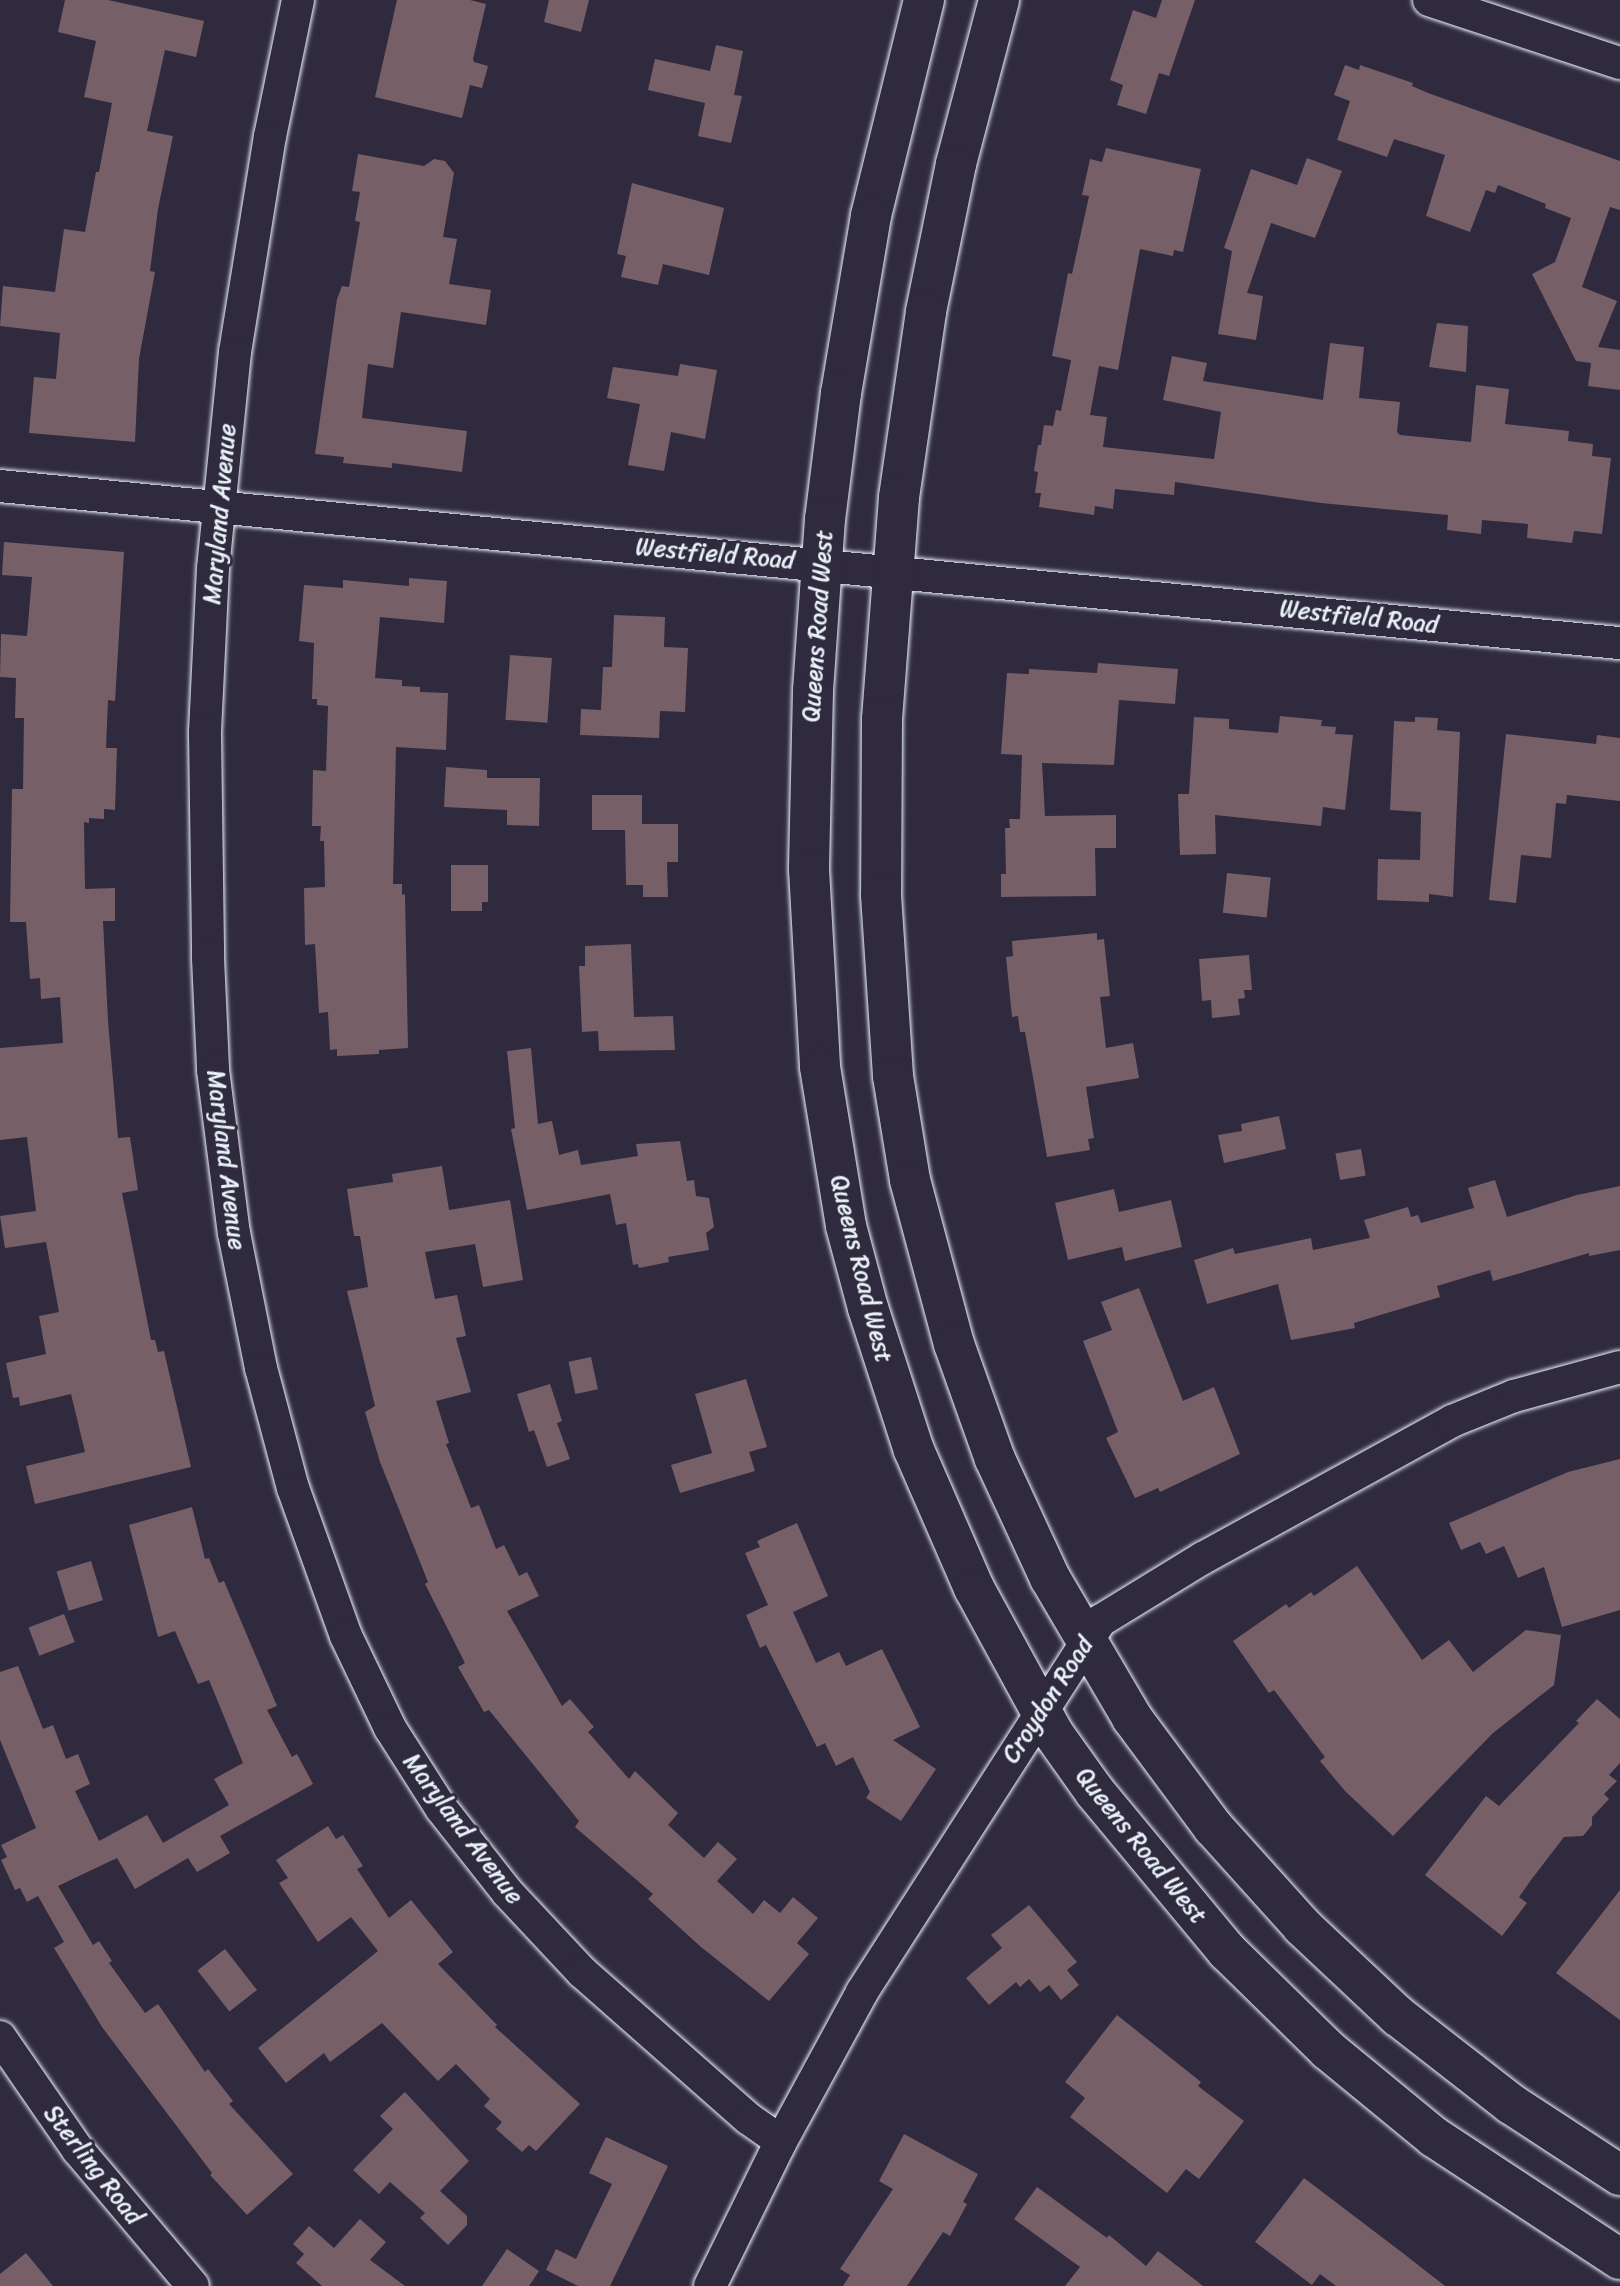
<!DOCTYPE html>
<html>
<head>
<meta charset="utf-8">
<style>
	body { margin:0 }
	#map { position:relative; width:1620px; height:2286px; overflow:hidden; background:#2f2a3d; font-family:Sriracha,sans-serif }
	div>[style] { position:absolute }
	.building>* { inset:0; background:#775f68; transform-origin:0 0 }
	.roads { filter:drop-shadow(0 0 2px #e8f1f8) drop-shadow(0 0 2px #e8f1f8) }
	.minor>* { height:32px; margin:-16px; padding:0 16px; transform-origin:16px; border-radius:16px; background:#2f2a3d }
	.tertiary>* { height:40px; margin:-20px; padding:0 20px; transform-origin:20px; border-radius:20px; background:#2f2a3d }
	span { translate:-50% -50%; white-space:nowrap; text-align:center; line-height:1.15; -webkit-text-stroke:6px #2f2a3d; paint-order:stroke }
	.street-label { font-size:24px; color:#e8f1f8 }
</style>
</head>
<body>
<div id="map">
	<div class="building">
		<i style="clip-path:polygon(65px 0,108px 0,204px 21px,196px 57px,165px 50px,147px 131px,173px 136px,158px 209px,150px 271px,155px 272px,139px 359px,135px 442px,29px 433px,34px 377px,56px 379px,60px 333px,0 326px,3px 286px,55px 292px,64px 229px,85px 232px,96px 172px,99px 172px,112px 103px,84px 97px,96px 41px,58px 32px)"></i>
		<i style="clip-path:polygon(397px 0,470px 0,486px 4px,473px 59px,474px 62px,488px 66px,482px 88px,470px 85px,462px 118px,375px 97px)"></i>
		<i style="clip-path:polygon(549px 0,589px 0,581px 32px,544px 22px)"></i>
		<i style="clip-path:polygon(1162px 0,1195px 0,1169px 76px,1159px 73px,1146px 114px,1117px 105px,1123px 85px,1110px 80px,1133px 10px,1156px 18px)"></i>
		<i style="clip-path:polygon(716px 45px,743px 51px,734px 95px,742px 96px,731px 143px,698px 136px,705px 103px,648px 90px,655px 59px,710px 71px)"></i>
		<i style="clip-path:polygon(1345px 65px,1359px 70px,1360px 65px,1413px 83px,1412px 86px,1428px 93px,1620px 161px,1620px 210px,1610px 207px,1582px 287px,1617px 301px,1598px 347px,1620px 350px,1620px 390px,1588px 386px,1591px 363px,1576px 361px,1532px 274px,1555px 262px,1571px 218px,1545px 208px,1546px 204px,1498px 185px,1495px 193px,1486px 190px,1470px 232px,1426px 216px,1445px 155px,1394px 139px,1387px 157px,1337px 140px,1350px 101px,1334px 95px)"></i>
		<i style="clip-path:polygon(1106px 148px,1201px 169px,1183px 252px,1174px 250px,1173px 256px,1140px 249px,1118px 370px,1099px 366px,1090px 415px,1107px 417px,1103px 447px,1214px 459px,1221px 412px,1163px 400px,1172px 356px,1207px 363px,1203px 381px,1323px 400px,1330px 343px,1364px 347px,1359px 398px,1400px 402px,1397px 432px,1400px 435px,1471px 442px,1476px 385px,1509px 389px,1505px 424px,1569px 431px,1568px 441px,1593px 444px,1592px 456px,1611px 458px,1602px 534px,1574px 531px,1572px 543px,1527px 538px,1528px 524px,1482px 520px,1481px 534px,1447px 530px,1448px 515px,1321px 503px,1175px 482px,1174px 495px,1115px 489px,1113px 509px,1095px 506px,1094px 515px,1039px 507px,1041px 493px,1035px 493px,1038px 472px,1034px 471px,1038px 445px,1041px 445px,1044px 425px,1053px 426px,1056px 410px,1061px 411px,1071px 360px,1052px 356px,1068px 273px,1072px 274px,1089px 196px,1082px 195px,1090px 159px,1102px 162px)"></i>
		<i style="clip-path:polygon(358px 154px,424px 166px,434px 159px,445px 161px,454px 173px,443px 237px,457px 239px,449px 284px,491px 290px,486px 325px,401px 312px,393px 368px,368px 364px,362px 418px,467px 431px,462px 472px,392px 463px,392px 468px,343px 463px,344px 457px,315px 454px,337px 299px,342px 286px,349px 287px,360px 222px,355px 221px,360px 192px,352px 191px)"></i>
		<i style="clip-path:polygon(1307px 158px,1342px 171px,1315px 238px,1271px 223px,1247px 293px,1263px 296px,1256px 340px,1218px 334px,1232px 251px,1224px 248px,1251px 169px,1297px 185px)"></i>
		<i style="clip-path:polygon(632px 183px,724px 208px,709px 275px,663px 264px,658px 285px,621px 277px,626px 256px,617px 254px)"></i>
		<i style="clip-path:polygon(1437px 323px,1468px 326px,1466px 372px,1429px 367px)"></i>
		<i style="clip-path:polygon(680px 364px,717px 370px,705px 439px,671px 432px,664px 471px,628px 465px,640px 404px,607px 398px,613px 367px,678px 376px)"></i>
		<i style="clip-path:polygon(4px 542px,124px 552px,115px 701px,108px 700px,106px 748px,117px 748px,115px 810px,104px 809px,104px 819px,89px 818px,89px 823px,84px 822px,85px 889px,115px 888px,115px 921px,103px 921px,108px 1021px,118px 1138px,130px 1137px,138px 1190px,122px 1193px,151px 1340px,155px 1340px,158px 1352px,164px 1351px,191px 1467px,35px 1504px,26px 1466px,85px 1452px,71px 1394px,20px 1406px,19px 1397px,13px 1398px,6px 1363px,46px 1354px,39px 1316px,59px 1312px,46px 1242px,5px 1248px,0 1216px,36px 1211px,27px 1137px,0 1140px,0 1048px,63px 1043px,60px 997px,41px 999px,40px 978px,30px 979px,26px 922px,10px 922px,12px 789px,23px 789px,24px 718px,15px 718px,16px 678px,0 677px,1px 634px,27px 636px,32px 577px,2px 575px)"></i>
		<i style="clip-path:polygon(409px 578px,447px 581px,444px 623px,380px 617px,375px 678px,402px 680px,402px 686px,420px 687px,420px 692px,448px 693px,446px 750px,396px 747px,393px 884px,402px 884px,402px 895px,405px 894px,408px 1048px,379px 1050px,379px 1054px,337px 1056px,337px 1049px,330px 1050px,328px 1012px,319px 1013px,315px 944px,305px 945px,304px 888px,325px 887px,324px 841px,320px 841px,321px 826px,312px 826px,313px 770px,326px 771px,328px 706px,317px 705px,317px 699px,312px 699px,314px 643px,299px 641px,304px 585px,343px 588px,343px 580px,409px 586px)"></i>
		<i style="clip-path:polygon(614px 615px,665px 617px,664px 647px,688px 648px,685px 712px,660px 711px,659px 738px,580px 735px,581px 709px,601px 710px,603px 667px,612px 667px)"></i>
		<i style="left:510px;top:655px;width:42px;height:65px;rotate:4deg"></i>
		<i style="clip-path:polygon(1098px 663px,1178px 669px,1175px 704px,1119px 700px,1114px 765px,1042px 763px,1045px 816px,1116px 815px,1116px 848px,1095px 848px,1096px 896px,1001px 897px,1001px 874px,1006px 874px,1005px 828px,1010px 828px,1009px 819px,1020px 819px,1022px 755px,1001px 754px,1007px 673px,1029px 674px,1029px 669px,1097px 673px)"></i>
		<i style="clip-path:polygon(1280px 716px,1322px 720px,1321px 726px,1336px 727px,1335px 734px,1353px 735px,1345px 810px,1323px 807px,1321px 826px,1215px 815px,1216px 854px,1180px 855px,1178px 794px,1189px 794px,1194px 717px,1229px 719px,1229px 729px,1278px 733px)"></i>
		<i style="clip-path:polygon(1415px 717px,1438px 718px,1437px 730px,1460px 732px,1453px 897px,1429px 894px,1429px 902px,1377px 900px,1378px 859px,1420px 860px,1421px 812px,1390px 810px,1394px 721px,1415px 722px)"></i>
		<i style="clip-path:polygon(1506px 734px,1596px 744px,1597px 735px,1620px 738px,1620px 801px,1567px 795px,1566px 804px,1556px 803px,1551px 858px,1521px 855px,1516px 903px,1489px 900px)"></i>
		<i style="clip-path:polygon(446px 767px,487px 770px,487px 778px,540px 778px,539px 826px,507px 825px,507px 810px,444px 807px)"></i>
		<i style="clip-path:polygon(592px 795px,642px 795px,642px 824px,678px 824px,678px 862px,667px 862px,668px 897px,643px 897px,643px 885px,626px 885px,625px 830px,592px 830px)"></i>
		<i style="clip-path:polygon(451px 865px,488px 865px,488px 902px,482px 902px,482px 911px,451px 911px)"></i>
		<i style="left:1227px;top:873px;width:44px;height:40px;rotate:6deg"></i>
		<i style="clip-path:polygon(1097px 933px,1097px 940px,1104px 939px,1110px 996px,1100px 997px,1106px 1048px,1133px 1043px,1139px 1078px,1086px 1087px,1094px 1138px,1088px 1139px,1090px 1150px,1047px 1157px,1025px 1032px,1020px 1032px,1018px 1016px,1012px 1017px,1006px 957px,1013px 956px,1012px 941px)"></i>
		<i style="clip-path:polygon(631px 944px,634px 1017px,673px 1016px,675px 1050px,599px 1051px,598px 1031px,582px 1032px,579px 966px,585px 966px,585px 946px)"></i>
		<i style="clip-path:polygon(1249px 955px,1252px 990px,1244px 990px,1245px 998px,1238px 999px,1240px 1015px,1212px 1018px,1211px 1000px,1202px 1001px,1199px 959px)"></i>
		<i style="clip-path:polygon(531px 1048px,538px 1124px,552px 1121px,559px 1155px,578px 1150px,581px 1165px,638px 1156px,636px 1144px,680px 1141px,687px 1181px,694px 1180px,696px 1196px,709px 1198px,714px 1227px,706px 1233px,709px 1250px,668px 1257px,669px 1262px,639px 1268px,638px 1264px,633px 1265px,626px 1223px,616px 1225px,610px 1194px,527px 1210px,511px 1129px,515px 1128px,507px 1051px)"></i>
		<i style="clip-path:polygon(1279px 1116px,1286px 1149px,1224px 1163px,1218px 1135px,1242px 1131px,1241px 1124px)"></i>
		<i style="left:1361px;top:1149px;width:27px;height:26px;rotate:80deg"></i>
		<i style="clip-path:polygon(442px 1166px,449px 1210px,510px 1200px,523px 1280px,483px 1287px,475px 1244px,425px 1252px,435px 1299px,457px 1295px,466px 1336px,456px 1338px,471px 1392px,436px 1401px,449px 1443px,446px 1444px,471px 1508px,479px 1505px,496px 1549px,504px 1545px,519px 1576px,527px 1572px,539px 1596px,507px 1611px,562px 1706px,570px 1699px,594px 1727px,588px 1732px,629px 1779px,635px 1771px,678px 1813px,668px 1825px,704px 1858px,718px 1842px,737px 1859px,717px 1881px,753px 1914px,764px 1900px,780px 1913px,793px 1897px,818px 1918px,797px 1943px,809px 1954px,769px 2001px,701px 1947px,648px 1899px,653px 1894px,575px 1827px,579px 1821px,489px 1710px,484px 1712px,458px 1667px,465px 1663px,425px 1584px,428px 1582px,380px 1462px,365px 1412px,375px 1406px,347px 1291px,368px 1287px,360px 1236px,354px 1236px,347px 1189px,393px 1182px,392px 1174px)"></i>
		<i style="clip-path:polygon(1495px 1180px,1507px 1217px,1577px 1195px,1620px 1186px,1620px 1250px,1589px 1256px,1589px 1253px,1493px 1281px,1490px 1270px,1437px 1286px,1440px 1297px,1354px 1323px,1355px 1328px,1291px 1340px,1278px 1284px,1207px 1304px,1194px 1260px,1233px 1248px,1235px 1254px,1311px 1238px,1313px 1250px,1370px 1238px,1364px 1220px,1408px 1207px,1411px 1217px,1418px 1215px,1421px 1223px,1474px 1208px,1468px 1188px)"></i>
		<i style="clip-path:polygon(1114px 1189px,1119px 1212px,1171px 1200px,1182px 1247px,1125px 1261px,1122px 1247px,1068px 1260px,1055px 1203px)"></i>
		<i style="clip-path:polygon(1139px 1288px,1183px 1401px,1214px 1387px,1240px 1454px,1160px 1492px,1158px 1488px,1135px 1498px,1106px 1438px,1118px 1432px,1083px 1341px,1112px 1330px,1101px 1302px)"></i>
		<i style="left:591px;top:1357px;width:33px;height:23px;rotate:78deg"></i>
		<i style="clip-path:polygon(746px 1379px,767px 1447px,749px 1452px,755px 1471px,680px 1493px,671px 1465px,712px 1453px,695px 1394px)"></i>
		<i style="clip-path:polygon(550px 1384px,562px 1421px,557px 1423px,570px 1459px,547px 1467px,534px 1430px,529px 1432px,517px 1394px)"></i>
		<i style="clip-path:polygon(1620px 1459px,1620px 1610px,1562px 1627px,1544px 1567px,1518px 1578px,1504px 1546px,1486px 1554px,1480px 1542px,1461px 1550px,1449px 1523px,1568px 1472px)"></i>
		<i style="clip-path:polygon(192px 1507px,205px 1559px,209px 1558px,219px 1583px,224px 1581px,277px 1706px,267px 1710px,292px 1757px,297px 1754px,313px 1784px,220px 1836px,230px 1853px,197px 1872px,188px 1858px,135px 1889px,117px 1858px,58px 1886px,93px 1945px,99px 1941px,112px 1961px,109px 1963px,145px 2013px,158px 2004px,205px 2072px,208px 2069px,233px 2101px,229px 2104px,293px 2174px,247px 2215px,210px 2175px,212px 2173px,102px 2027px,54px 1948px,64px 1942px,38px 1896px,27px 1902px,20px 1888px,15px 1890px,1px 1860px,7px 1857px,1px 1845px,36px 1828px,0 1740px,0 1672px,18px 1666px,43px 1729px,53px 1725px,66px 1759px,78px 1754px,90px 1784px,75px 1791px,99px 1841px,147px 1815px,163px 1843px,229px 1805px,214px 1779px,243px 1763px,209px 1680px,198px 1684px,175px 1631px,158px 1637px,129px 1525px)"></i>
		<i style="clip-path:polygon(797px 1523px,828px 1596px,793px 1612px,816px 1663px,839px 1652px,846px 1666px,882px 1649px,920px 1727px,893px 1740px,936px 1769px,901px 1821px,866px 1798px,870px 1792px,853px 1757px,836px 1766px,825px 1743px,817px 1747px,766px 1645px,760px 1648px,746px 1615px,768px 1605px,745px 1553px,760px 1547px,757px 1541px)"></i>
		<i style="left:91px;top:1561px;width:41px;height:36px;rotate:73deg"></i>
		<i style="clip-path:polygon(1357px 1566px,1422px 1660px,1449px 1640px,1473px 1672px,1526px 1630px,1561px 1635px,1554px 1685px,1493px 1733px,1393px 1836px,1345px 1791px,1320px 1761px,1325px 1757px,1274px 1690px,1269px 1693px,1233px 1641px,1286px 1604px,1289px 1608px,1311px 1592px,1314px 1596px)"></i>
		<i style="left:64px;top:1614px;width:30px;height:38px;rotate:69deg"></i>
		<i style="clip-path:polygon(1597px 1699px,1620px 1719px,1620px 1763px,1609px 1775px,1617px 1781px,1604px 1794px,1609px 1799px,1592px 1817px,1592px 1825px,1583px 1836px,1564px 1837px,1531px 1880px,1519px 1897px,1527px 1903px,1502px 1936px,1425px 1875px,1486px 1796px,1499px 1806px,1579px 1723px,1576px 1721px)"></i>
		<i style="clip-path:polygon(328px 1826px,336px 1839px,343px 1835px,363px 1866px,357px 1869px,389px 1918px,411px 1900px,453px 1952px,438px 1964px,497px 2025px,495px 2027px,580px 2104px,536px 2151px,529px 2145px,522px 2152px,496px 2129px,502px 2122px,484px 2106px,490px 2099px,456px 2064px,438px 2081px,382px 2023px,330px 2062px,324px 2053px,286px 2083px,258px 2048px,378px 1951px,351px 1917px,318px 1942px,279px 1883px,288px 1878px,276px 1860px)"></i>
		<i style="clip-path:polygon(1620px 1890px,1620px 2020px,1556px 1973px)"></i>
		<i style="clip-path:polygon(1029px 1905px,1077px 1962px,1067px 1970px,1079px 1985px,1061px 2000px,1049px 1985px,1040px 1992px,1029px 1979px,1020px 1987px,1016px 1982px,989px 2005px,966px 1978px,1002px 1948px,991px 1935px)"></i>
		<i style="left:225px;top:1949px;width:52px;height:35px;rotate:52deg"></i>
		<i style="clip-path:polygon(1117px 2015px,1201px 2082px,1198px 2086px,1244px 2121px,1199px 2179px,1186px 2169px,1167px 2193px,1070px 2117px,1085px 2098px,1065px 2082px)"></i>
		<i style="clip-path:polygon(405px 2092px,469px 2161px,440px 2191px,467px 2216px,467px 2225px,448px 2245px,420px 2218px,425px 2213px,390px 2182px,379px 2194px,353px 2170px,393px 2129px,380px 2116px)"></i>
		<i style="clip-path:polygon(904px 2134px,978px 2174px,963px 2202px,967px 2204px,950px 2236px,943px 2232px,907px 2286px,843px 2286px,850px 2275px,840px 2269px,893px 2189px,879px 2181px)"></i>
		<i style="clip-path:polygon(606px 2137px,668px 2166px,610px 2286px,578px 2286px,546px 2270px,556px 2249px,576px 2259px,612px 2184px,589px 2173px)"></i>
		<i style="clip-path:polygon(1304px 2178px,1404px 2254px,1445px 2286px,1336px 2286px,1320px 2274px,1312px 2285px,1255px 2242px)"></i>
		<i style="clip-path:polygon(1037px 2187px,1107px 2238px,1109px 2235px,1146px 2266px,1158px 2251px,1203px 2286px,1065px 2286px,1080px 2267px,1014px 2219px)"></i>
		<i style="clip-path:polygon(360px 2219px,386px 2242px,370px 2260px,405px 2286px,322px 2286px,296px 2263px,304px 2254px,293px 2244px,309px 2226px,334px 2248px)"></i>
		<i style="clip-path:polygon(507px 2249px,539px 2271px,529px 2286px,482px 2286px)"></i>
		<i style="clip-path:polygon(26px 2253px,53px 2286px,0 2286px,0 2274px)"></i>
	</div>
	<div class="roads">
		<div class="minor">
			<i style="left:298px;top:0;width:139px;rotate:101.6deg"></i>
			<i style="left:270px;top:136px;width:219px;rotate:99.2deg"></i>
			<i style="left:235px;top:352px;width:217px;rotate:95.8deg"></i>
			<i style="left:213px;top:568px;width:165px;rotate:92.8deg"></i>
			<i style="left:205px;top:733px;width:225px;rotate:89.2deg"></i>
			<i style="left:208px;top:958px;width:112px;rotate:87.4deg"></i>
			<i style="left:213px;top:1070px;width:164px;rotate:82.7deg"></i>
			<i style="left:234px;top:1233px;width:138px;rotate:78.7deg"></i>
			<i style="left:261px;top:1368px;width:124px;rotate:75.1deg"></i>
			<i style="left:293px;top:1488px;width:157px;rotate:70.3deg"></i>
			<i style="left:346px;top:1636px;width:102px;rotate:64.4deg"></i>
			<i style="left:390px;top:1728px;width:95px;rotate:57.5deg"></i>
			<i style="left:441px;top:1808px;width:108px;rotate:51.8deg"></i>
			<i style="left:508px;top:1893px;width:108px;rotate:46.9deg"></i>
			<i style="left:582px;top:1972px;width:222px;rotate:41.4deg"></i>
			<i style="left:749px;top:2119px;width:39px;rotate:35deg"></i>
			<i style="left:1429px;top:0;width:201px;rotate:18.3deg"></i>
			<i style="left:0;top:486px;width:1628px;rotate:5.54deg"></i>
			<i style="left:0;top:2037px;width:137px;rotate:55.4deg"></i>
			<i style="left:78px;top:2150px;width:178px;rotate:49.8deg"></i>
			<i style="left:710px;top:2286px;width:157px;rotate:-63.9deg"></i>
			<i style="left:779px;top:2145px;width:174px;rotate:-61.5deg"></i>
			<i style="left:862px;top:1992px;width:441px;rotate:-57.3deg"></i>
			<i style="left:1100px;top:1621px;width:121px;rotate:-31.5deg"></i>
			<i style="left:1203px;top:1558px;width:284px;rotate:-28.8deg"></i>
			<i style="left:1452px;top:1421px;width:67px;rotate:-22deg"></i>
			<i style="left:1514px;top:1396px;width:110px;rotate:-15.3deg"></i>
		</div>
		<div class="tertiary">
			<i style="left:924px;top:0;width:222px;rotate:103.8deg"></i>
			<i style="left:871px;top:216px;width:180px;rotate:99.6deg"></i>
			<i style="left:841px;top:393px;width:127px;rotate:97.2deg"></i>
			<i style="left:825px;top:519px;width:172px;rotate:94deg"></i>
			<i style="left:813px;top:691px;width:178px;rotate:91.3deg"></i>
			<i style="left:809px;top:869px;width:198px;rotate:86.8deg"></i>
			<i style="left:820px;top:1067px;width:161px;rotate:80.7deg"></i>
			<i style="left:846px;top:1226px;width:85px;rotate:75deg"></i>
			<i style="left:868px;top:1308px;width:149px;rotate:72.1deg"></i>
			<i style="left:914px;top:1450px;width:150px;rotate:66.5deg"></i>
			<i style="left:974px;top:1588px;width:165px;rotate:61.4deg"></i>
			<i style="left:1053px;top:1733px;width:72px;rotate:54.6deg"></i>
			<i style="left:1095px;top:1792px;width:207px;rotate:50.3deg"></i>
			<i style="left:1227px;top:1951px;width:141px;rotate:44.4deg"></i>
			<i style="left:1328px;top:2050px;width:137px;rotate:39.4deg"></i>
			<i style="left:1434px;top:2137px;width:222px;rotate:33.3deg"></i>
			<i style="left:999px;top:0;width:170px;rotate:104.7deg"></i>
			<i style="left:956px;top:164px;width:151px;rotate:101.5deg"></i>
			<i style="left:926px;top:312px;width:188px;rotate:98.3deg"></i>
			<i style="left:899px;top:498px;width:222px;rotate:94.4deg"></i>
			<i style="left:882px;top:719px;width:176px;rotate:90.3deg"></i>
			<i style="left:881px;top:895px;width:181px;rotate:86.2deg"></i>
			<i style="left:893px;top:1076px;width:105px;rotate:80.7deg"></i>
			<i style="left:910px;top:1180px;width:170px;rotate:75deg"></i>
			<i style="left:954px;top:1344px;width:122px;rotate:70.4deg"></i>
			<i style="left:995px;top:1459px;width:131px;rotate:65.2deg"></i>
			<i style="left:1050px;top:1578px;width:162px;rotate:59.6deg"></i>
			<i style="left:1132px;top:1718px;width:136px;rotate:53.4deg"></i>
			<i style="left:1213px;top:1827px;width:133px;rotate:48deg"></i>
			<i style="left:1302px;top:1926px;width:132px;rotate:43.2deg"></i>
			<i style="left:1398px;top:2016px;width:143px;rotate:37.9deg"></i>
			<i style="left:1511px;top:2104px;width:130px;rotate:33.1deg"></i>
		</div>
	</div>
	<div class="street-label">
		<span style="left:220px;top:514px;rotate:-85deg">Maryland Avenue</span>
		<span style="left:715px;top:554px;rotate:5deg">Westfield Road</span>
		<span style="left:1359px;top:617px;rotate:6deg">Westfield Road</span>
		<span style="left:818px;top:626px;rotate:-86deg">Queens Road West</span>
		<span style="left:226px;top:1160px;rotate:83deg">Maryland Avenue</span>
		<span style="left:861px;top:1269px;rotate:76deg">Queens Road West</span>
		<span style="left:1048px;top:1700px;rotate:-57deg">Croydon Road</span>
		<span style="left:463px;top:1829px;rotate:53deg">Maryland Avenue</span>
		<span style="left:1141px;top:1846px;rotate:51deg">Queens Road West</span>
		<span style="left:93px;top:2165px;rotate:52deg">Sterling Road</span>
	</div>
</div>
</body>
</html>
